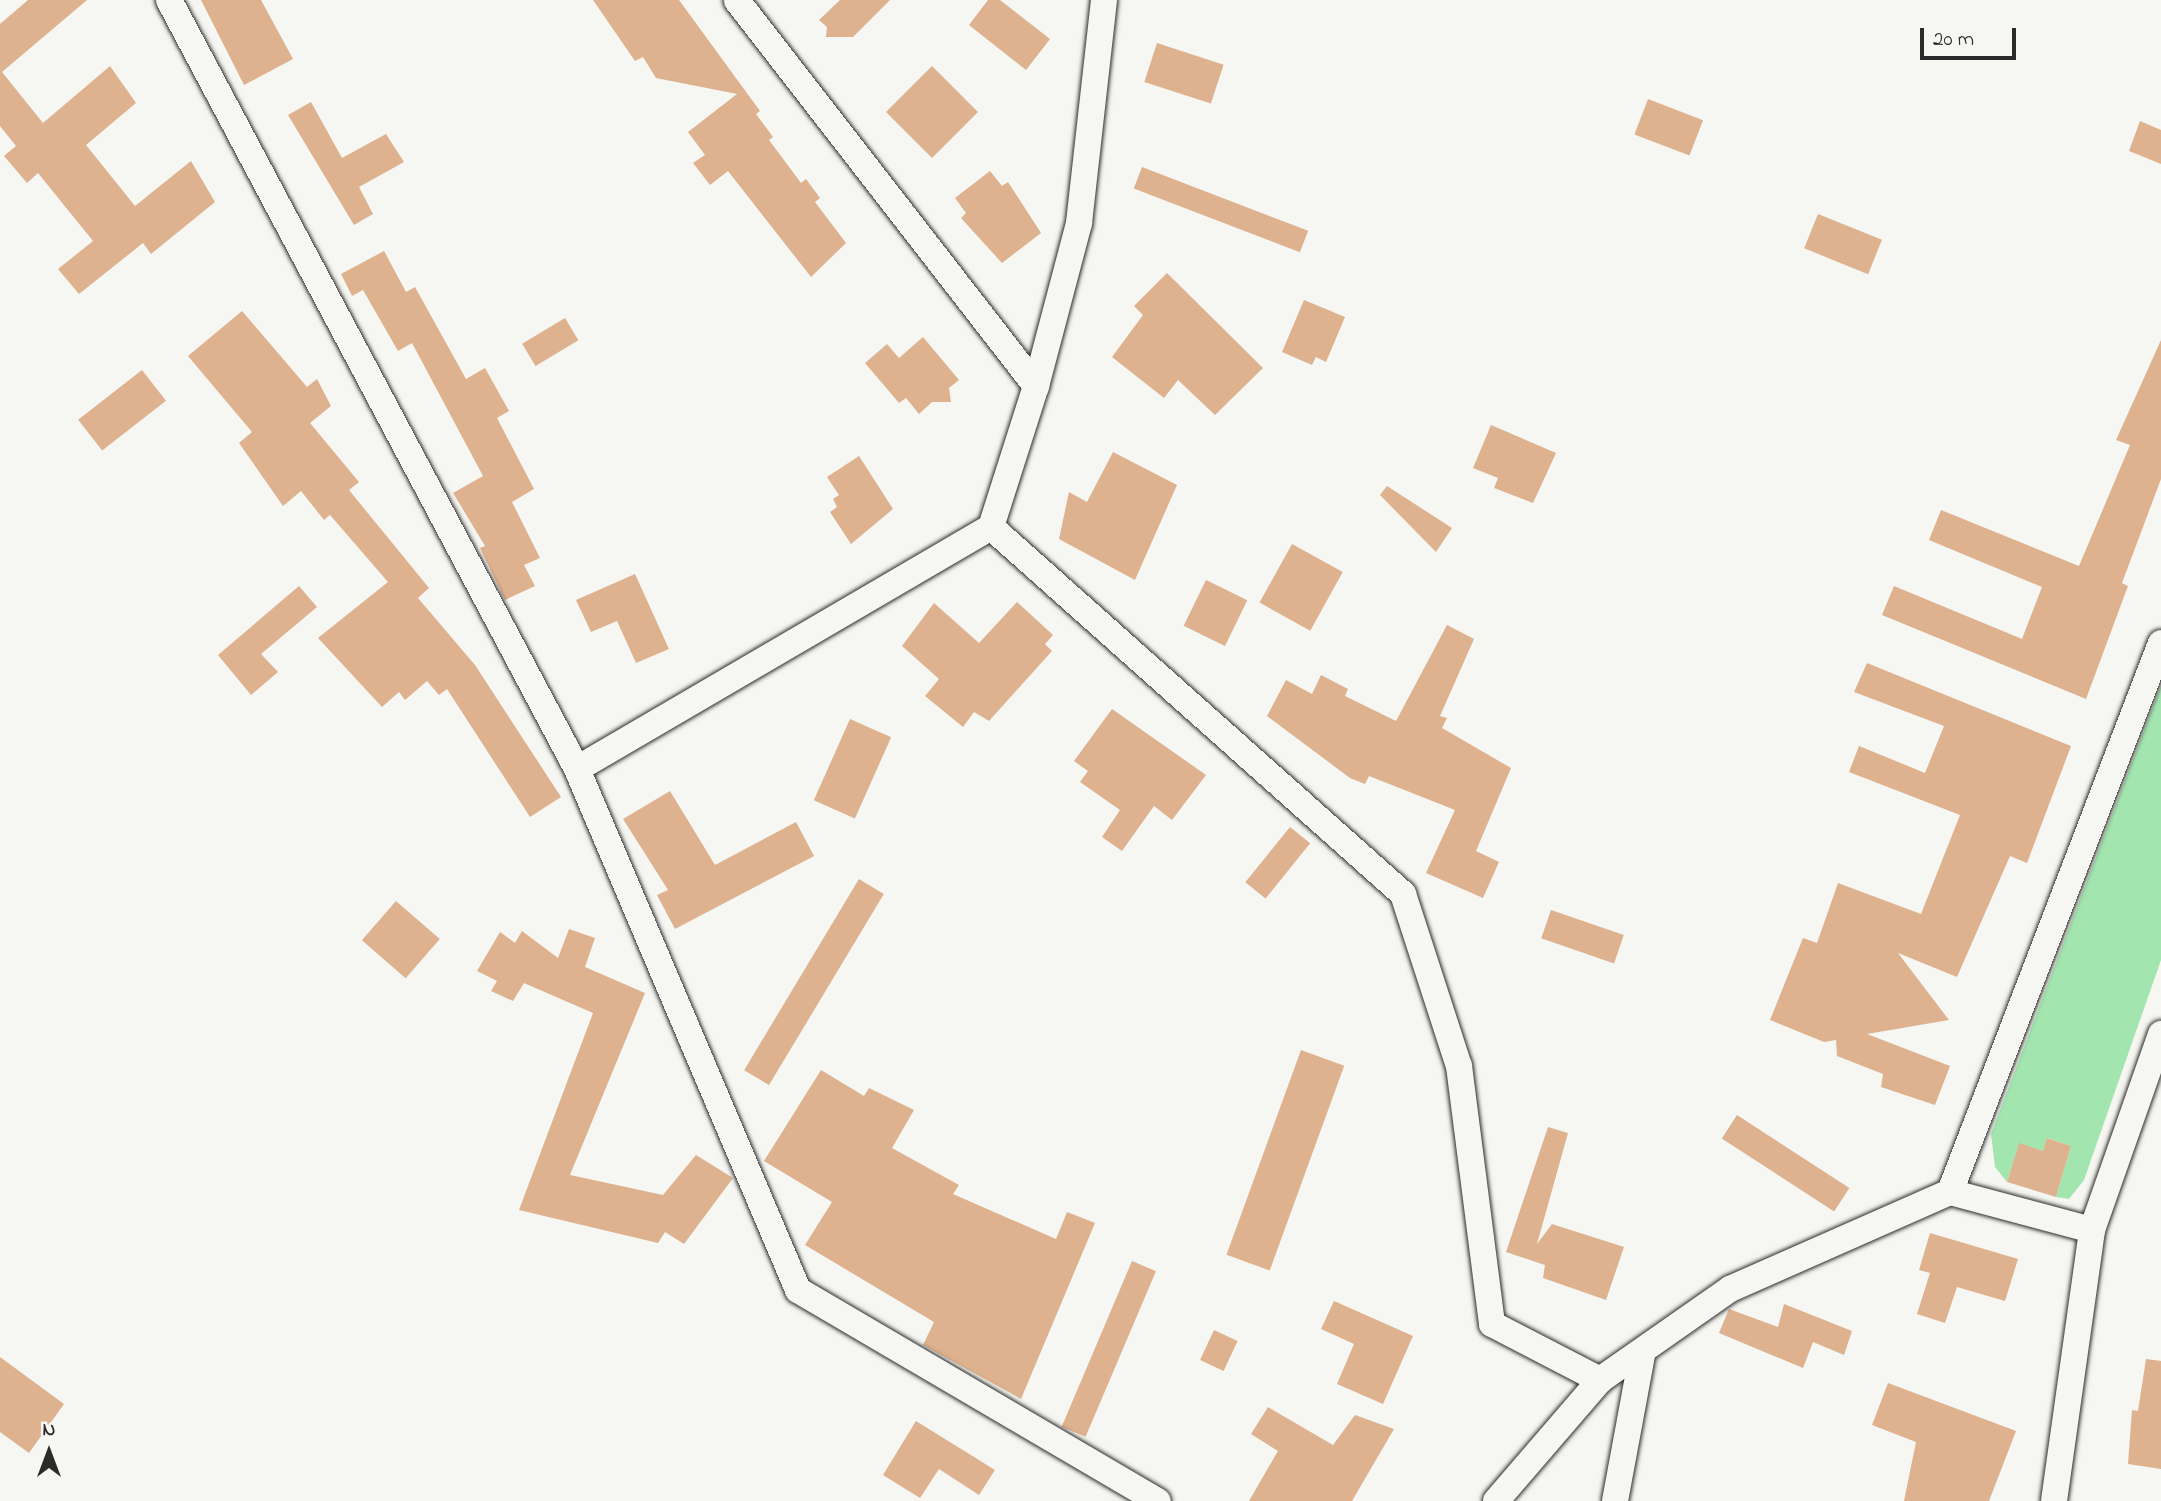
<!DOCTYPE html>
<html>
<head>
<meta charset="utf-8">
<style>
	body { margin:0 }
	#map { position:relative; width:2161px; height:1501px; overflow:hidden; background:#f6f6f2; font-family:"Indie Flower",sans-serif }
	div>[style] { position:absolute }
	.green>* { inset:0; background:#a3e5af }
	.building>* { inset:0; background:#deb28f; transform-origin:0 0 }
	.roads { filter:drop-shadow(0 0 2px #2b2b2b) drop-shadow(0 0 2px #2b2b2b) }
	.street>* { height:26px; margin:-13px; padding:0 13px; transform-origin:13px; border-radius:13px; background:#f6f6f2 }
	span { translate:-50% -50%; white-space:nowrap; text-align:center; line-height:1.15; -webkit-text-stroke:6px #f6f6f2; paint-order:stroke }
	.north { position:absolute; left:14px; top:1417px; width:70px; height:70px; -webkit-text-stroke:5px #f6f6f2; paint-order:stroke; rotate:0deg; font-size:19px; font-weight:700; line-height:28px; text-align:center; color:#2b2b2b }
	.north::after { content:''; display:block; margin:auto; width:24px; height:32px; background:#2b2b2b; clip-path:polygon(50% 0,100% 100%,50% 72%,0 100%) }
	.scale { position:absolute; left:1920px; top:28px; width:96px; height:32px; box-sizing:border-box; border:4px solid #2b2b2b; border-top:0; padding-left:9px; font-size:21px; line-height:24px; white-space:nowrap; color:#2b2b2b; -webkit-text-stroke:5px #f6f6f2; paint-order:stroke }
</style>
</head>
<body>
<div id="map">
	<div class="green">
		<i style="clip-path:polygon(2161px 686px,2161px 960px,2084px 1180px,2069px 1199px,2056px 1197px,2071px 1146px,2048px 1138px,2043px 1151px,2019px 1144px,2007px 1182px,1995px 1167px,1991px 1134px)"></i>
	</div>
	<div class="building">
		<i style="clip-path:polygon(28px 0,87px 0,2px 72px,43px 123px,110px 66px,136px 103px,86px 145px,135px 206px,191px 161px,215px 202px,151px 254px,143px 243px,79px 294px,58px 269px,93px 241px,38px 173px,27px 183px,4px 156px,16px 146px,0 126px,0 24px)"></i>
		<i style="clip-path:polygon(201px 0,261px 0,293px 59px,244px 85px)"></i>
		<i style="clip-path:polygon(593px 0,679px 0,760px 111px,756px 114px,773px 137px,769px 140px,801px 183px,806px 179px,820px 198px,815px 202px,846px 243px,811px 277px,728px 171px,710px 185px,693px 163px,705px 155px,688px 132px,737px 94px,656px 78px,643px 57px,635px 61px)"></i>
		<i style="clip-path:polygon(840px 0,890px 0,853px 37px,826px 37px,827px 27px,819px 20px)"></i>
		<i style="clip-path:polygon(988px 0,1000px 0,1050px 39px,1026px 70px,969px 25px)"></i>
		<i style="left:1157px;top:43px;width:70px;height:41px;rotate:18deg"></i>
		<i style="left:932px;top:66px;width:65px;height:65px;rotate:45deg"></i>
		<i style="left:1648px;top:99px;width:59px;height:38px;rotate:21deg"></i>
		<i style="clip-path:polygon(311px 102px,342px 158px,386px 134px,404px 162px,359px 187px,373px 214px,354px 225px,288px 115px)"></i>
		<i style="clip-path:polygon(2140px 121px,2161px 130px,2161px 164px,2129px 151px)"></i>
		<i style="left:1142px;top:167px;width:178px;height:23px;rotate:21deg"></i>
		<i style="clip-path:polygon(990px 171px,1002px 186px,1008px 182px,1041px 233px,1002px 263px,961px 218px,966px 213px,955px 198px)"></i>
		<i style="left:1818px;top:214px;width:69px;height:37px;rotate:22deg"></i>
		<i style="clip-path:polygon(384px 251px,406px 292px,415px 287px,466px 379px,485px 368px,509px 411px,497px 418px,534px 489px,512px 502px,540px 558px,524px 565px,535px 586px,505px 600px,480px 548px,485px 546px,453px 493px,483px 476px,412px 343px,398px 351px,363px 290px,352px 296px,341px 274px)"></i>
		<i style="clip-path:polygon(1167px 273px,1263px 368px,1215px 415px,1178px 380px,1164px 398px,1112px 357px,1143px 315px,1134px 306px)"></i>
		<i style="clip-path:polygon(1304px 300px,1345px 317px,1326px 362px,1316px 357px,1312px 365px,1282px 352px)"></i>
		<i style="clip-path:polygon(242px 311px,307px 387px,317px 379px,331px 406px,310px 423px,359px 482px,349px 490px,429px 588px,418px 598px,475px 665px,561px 797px,530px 817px,447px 689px,439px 695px,427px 681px,405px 700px,399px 692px,382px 707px,318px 638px,388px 582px,330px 515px,324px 520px,301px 491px,283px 506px,239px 443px,252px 432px,188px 356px)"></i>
		<i style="left:565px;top:318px;width:26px;height:50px;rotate:59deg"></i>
		<i style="clip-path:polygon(923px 337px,959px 380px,949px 388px,951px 402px,932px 402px,919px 414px,906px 398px,899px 403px,865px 363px,887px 344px,899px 358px)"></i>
		<i style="clip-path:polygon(2161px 340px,2161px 479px,2122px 583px,2128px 586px,2086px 699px,1882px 615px,1894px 586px,2022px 639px,2042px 587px,1929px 540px,1941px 510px,2079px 566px,2130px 445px,2116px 440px)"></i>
		<i style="left:142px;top:370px;width:39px;height:81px;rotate:52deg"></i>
		<i style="clip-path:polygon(1491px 425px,1556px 453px,1533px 503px,1494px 488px,1498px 478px,1473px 468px)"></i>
		<i style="clip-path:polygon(1113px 452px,1177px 485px,1135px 580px,1059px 539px,1069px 492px,1087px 502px)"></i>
		<i style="clip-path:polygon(859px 456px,893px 509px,851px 544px,830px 512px,837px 507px,833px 499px,839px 495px,827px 477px)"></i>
		<i style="clip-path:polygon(1387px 486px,1452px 528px,1436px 552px,1380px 495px)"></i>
		<i style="left:1292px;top:544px;width:58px;height:67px;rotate:29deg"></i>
		<i style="clip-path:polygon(635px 574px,669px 649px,636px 663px,617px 621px,591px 632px,576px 600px)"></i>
		<i style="left:1206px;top:580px;width:46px;height:51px;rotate:26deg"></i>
		<i style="clip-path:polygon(299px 586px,317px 607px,261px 654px,278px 672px,251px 695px,218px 655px)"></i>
		<i style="clip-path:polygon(1017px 602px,1053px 635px,1045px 644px,1052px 651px,989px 721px,974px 712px,963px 727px,925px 696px,939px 679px,902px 646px,934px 603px,979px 643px)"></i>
		<i style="clip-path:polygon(1447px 625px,1474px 639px,1440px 716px,1447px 718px,1442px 728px,1511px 768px,1476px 851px,1499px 862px,1483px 898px,1426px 873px,1455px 810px,1369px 776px,1365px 784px,1350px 778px,1267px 716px,1286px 680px,1312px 694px,1321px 675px,1348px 689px,1345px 696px,1396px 721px)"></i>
		<i style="clip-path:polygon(1867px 663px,2071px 746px,2027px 863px,2010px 856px,1957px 977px,1898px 953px,1949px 1020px,1867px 1034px,1950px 1066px,1935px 1105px,1881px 1087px,1883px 1074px,1837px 1056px,1836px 1040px,1824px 1042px,1770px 1020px,1803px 938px,1817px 943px,1838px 883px,1921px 914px,1960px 815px,1849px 772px,1859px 746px,1925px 773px,1944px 726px,1854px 692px)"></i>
		<i style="clip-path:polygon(1112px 709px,1206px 775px,1172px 820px,1154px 806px,1122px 851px,1102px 837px,1120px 810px,1080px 782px,1088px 771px,1074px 761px)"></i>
		<i style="left:850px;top:719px;width:45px;height:89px;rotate:24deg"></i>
		<i style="clip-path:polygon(670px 791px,715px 865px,796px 822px,814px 856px,675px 929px,657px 895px,668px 890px,623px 819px)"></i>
		<i style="left:1290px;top:827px;width:26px;height:71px;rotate:39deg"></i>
		<i style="left:859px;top:879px;width:29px;height:223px;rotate:31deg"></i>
		<i style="left:396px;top:901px;width:58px;height:52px;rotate:41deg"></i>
		<i style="left:1551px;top:910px;width:77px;height:30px;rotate:19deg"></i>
		<i style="clip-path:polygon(569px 929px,595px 938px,585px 967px,645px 993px,570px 1175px,663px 1195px,696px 1155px,733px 1178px,684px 1244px,665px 1232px,658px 1243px,519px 1210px,593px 1013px,524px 983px,513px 1001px,491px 991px,497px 981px,477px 971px,500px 932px,515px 943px,522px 931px,558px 958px)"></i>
		<i style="left:1301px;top:1050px;width:46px;height:218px;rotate:20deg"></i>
		<i style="clip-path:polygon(821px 1070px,864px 1096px,869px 1088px,914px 1110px,892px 1148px,959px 1185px,953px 1194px,1056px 1239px,1067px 1212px,1095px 1223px,1021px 1399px,923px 1345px,934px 1322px,805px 1245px,832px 1202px,764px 1161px)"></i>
		<i style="left:1737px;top:1115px;width:134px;height:28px;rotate:33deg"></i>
		<i style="clip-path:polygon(1548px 1127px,1568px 1133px,1537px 1244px,1552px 1224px,1624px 1247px,1606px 1300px,1543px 1278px,1545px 1265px,1506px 1252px)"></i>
		<i style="clip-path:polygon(2047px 1138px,2071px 1146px,2056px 1197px,2007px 1182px,2019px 1143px,2043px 1151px)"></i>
		<i style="clip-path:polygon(1930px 1233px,2018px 1259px,2005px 1301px,1957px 1287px,1945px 1323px,1917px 1314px,1930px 1273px,1919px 1270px)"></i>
		<i style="left:1132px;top:1261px;width:26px;height:180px;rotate:23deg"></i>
		<i style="clip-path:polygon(1334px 1301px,1413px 1336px,1383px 1404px,1337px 1384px,1354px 1344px,1321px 1329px)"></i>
		<i style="clip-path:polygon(1784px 1304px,1852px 1331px,1844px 1355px,1813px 1342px,1803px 1368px,1719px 1333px,1729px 1309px,1778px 1327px)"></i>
		<i style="left:1214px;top:1330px;width:26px;height:33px;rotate:25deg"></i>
		<i style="clip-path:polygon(0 1357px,64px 1404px,29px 1453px,0 1432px)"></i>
		<i style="clip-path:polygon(2146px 1359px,2161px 1361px,2161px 1469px,2128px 1464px,2132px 1410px,2138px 1411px)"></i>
		<i style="clip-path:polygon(1888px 1383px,2016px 1431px,1989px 1501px,1904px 1501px,1916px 1442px,1872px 1425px)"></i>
		<i style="clip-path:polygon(1268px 1407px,1333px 1445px,1355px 1415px,1394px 1429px,1352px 1501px,1249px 1501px,1278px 1451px,1251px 1434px)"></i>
		<i style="clip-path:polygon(916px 1421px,995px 1470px,979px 1495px,939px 1469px,920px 1498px,883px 1475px)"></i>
	</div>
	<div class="roads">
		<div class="street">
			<i style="left:169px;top:0;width:871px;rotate:62.05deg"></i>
			<i style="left:577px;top:769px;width:566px;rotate:67.01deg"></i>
			<i style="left:798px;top:1290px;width:417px;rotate:30.4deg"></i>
			<i style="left:1036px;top:386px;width:169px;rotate:-75.2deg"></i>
			<i style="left:1079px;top:223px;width:224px;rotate:-83.6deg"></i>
			<i style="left:991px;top:527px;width:552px;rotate:41.69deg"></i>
			<i style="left:1403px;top:894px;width:181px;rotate:72deg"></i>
			<i style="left:1459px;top:1066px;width:260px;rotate:82.7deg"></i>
			<i style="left:1492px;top:1324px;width:122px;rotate:27.4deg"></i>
			<i style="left:577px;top:769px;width:480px;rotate:-30.3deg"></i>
			<i style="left:991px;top:527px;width:148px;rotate:-72.3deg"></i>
			<i style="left:1036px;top:386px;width:488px;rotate:-127.8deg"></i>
			<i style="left:1950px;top:1192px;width:588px;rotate:-68.98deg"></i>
			<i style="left:1496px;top:1501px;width:160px;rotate:-49.3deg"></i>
			<i style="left:1600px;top:1380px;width:159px;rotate:-35deg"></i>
			<i style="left:1730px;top:1289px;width:240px;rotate:-23.8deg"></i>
			<i style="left:1950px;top:1192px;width:147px;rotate:15deg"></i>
			<i style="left:1615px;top:1501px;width:148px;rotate:-79.5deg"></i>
			<i style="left:2054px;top:1501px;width:274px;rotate:-82deg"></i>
			<i style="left:2092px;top:1230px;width:208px;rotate:-70.6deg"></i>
		</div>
	</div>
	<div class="north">N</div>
	<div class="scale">20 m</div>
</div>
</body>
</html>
